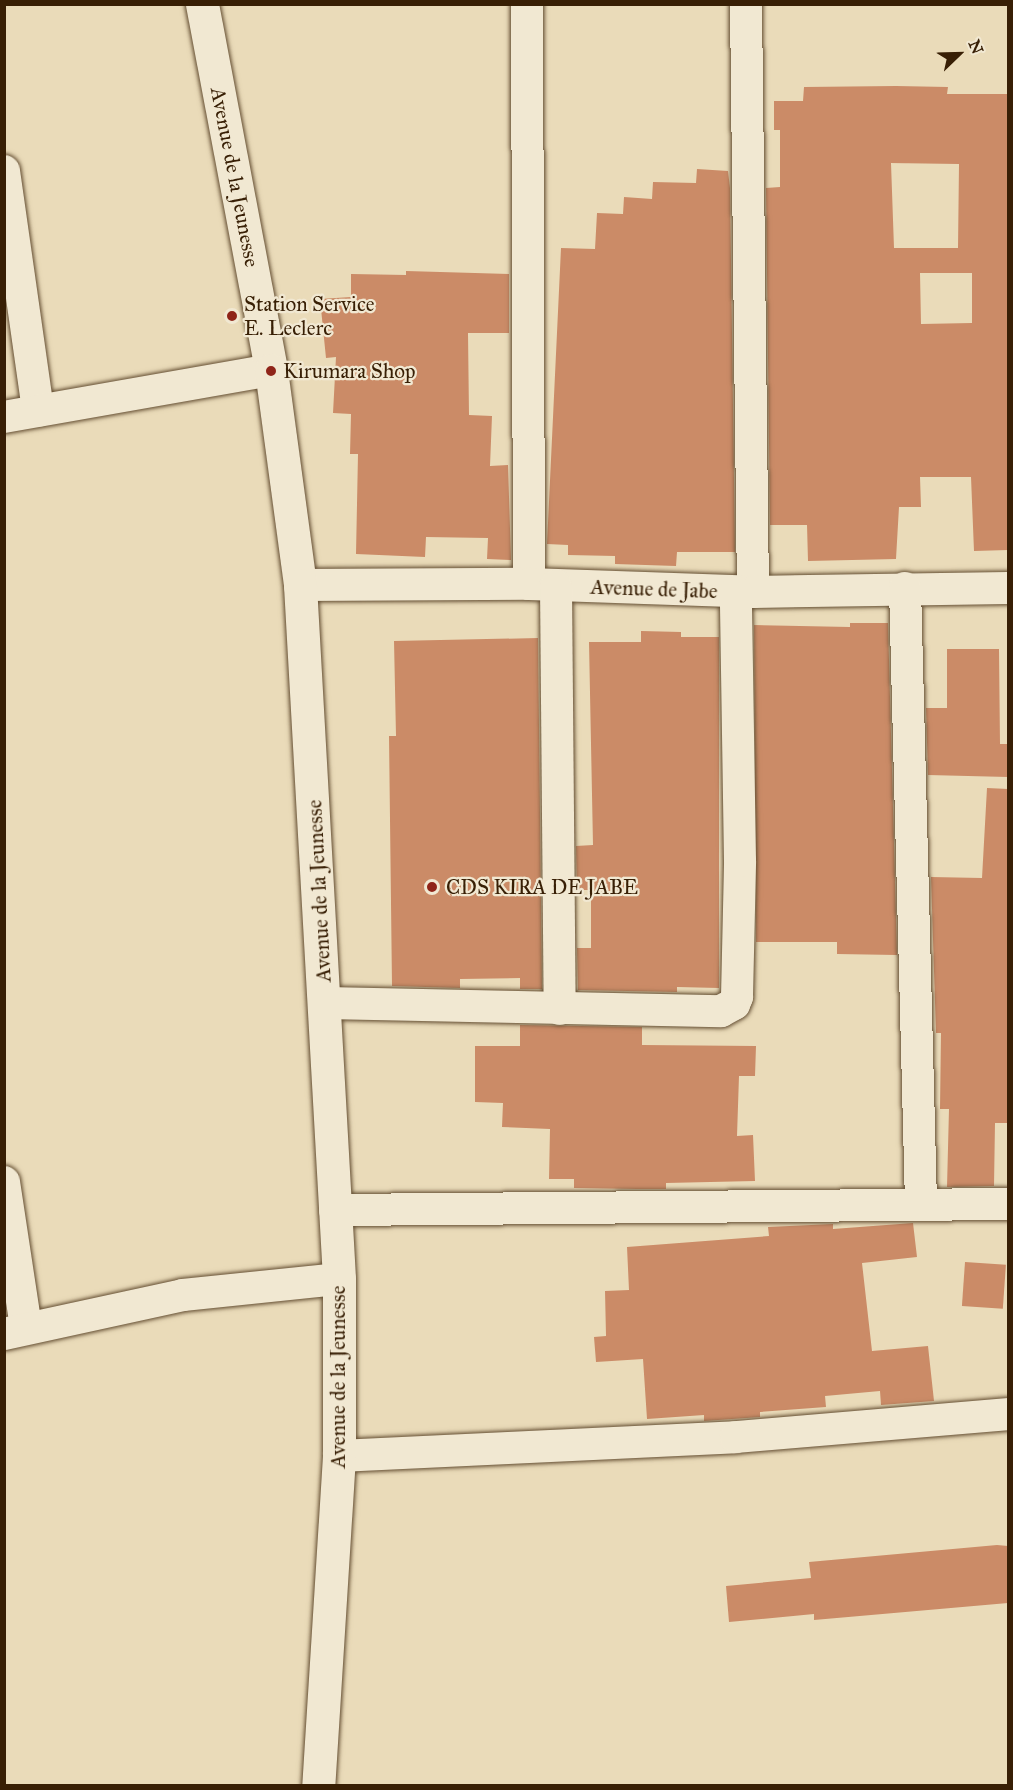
<!DOCTYPE html>
<html>
<head>
<meta charset="utf-8">
<style>
	body { margin:0 }
	#map { position:relative; width:1013px; height:1790px; overflow:hidden; background:#eadbb9; font-family:"IM FELL Great Primer",serif }
	div>[style] { position:absolute }
	.building>* { inset:0; background:#cb8b67; transform-origin:0 0 }
	.roads { filter:drop-shadow(0 0 2px #644e32) drop-shadow(0 0 2px #644e32) }
	.minor>* { height:32px; margin:-16px; padding:0 16px; transform-origin:16px; border-radius:16px; background:#f1e8d2 }
	.tertiary>* { height:33px; margin:-16.5px; padding:0 16.5px; transform-origin:16.5px; border-radius:16.5px; background:#f1e8d2 }
	.dots>* { width:16px; height:16px; translate:-50% -50%; box-sizing:border-box; border:3px solid #f1e8d2; border-radius:50% }
	span { translate:-50% -50%; white-space:nowrap; text-align:center; line-height:1.15; -webkit-text-stroke:4.5px #f1e8d2; paint-order:stroke }
	.street-label { font-size:21px; color:#381f05 }
	.poi-label { font-size:21px; color:#381f05 }
	.left { translate:0 -50%; text-align:left }
	.frame { position:absolute; inset:0; border:6px solid #381f05; pointer-events:none }
	.north { position:absolute; left:929px; top:24px; width:60px; height:60px; -webkit-text-stroke:4px #f1e8d2; paint-order:stroke; rotate:67deg; font-size:16px; font-weight:700; line-height:24px; text-align:center; color:#381f05 }
	.north::after { content:''; display:block; margin:auto; width:21px; height:27px; background:#381f05; clip-path:polygon(50% 0,100% 100%,50% 72%,0 100%) }
</style>
</head>
<body>
<div id="map">
	<div class="building">
		<i style="clip-path:polygon(evenodd,896px 86px,948px 87px,947px 94px,1008px 94px,1008px 550px,974px 551px,971px 477px,920px 477px,921px 507px,899px 507px,896px 559px,808px 561px,807px 525px,770px 525px,766px 188px,780px 187px,780px 130px,774px 130px,774px 101px,803px 101px,804px 87px,896px 86px,891px 163px,959px 164px,958px 248px,894px 248px,891px 163px,896px 86px,920px 273px,972px 273px,972px 323px,921px 324px,920px 273px)"></i>
		<i style="clip-path:polygon(697px 169px,728px 171px,730px 188px,735px 552px,677px 552px,676px 566px,615px 564px,615px 556px,568px 555px,568px 545px,547px 544px,561px 248px,595px 249px,597px 213px,623px 214px,624px 197px,652px 199px,653px 182px,696px 183px)"></i>
		<i style="clip-path:polygon(406px 271px,509px 274px,509px 333px,468px 333px,469px 415px,492px 416px,490px 466px,508px 465px,511px 560px,487px 559px,488px 538px,426px 537px,425px 557px,356px 554px,358px 454px,350px 454px,351px 414px,333px 413px,336px 357px,326px 358px,320px 299px,351px 297px,351px 274px,406px 275px)"></i>
		<i style="clip-path:polygon(850px 623px,888px 623px,897px 955px,837px 954px,837px 942px,756px 942px,754px 625px,850px 627px)"></i>
		<i style="clip-path:polygon(641px 631px,681px 632px,681px 637px,719px 637px,719px 988px,677px 987px,677px 992px,578px 990px,577px 948px,591px 948px,591px 890px,577px 890px,576px 846px,593px 845px,589px 642px,641px 642px)"></i>
		<i style="clip-path:polygon(538px 638px,542px 989px,520px 989px,520px 978px,460px 979px,460px 988px,392px 986px,389px 736px,396px 736px,394px 641px)"></i>
		<i style="clip-path:polygon(947px 649px,999px 649px,1000px 744px,1008px 744px,1008px 777px,928px 775px,926px 708px,947px 708px)"></i>
		<i style="clip-path:polygon(987px 788px,1008px 789px,1008px 1123px,995px 1123px,994px 1186px,947px 1187px,949px 1109px,940px 1109px,941px 1033px,936px 1033px,931px 877px,982px 878px)"></i>
		<i style="clip-path:polygon(520px 1025px,642px 1027px,642px 1045px,756px 1046px,755px 1076px,739px 1076px,737px 1136px,753px 1135px,755px 1181px,666px 1183px,666px 1189px,637px 1189px,574px 1188px,574px 1179px,549px 1179px,550px 1129px,502px 1127px,503px 1103px,475px 1102px,475px 1046px,520px 1046px)"></i>
		<i style="clip-path:polygon(913px 1223px,917px 1257px,862px 1263px,872px 1351px,928px 1346px,934px 1401px,881px 1405px,880px 1391px,825px 1396px,826px 1407px,760px 1412px,760px 1417px,704px 1421px,704px 1415px,647px 1419px,643px 1359px,596px 1362px,594px 1337px,606px 1336px,605px 1291px,629px 1290px,627px 1247px,769px 1236px,768px 1227px,833px 1224px,833px 1229px)"></i>
		<i style="left:965px;top:1262px;width:41px;height:44px;rotate:4deg"></i>
		<i style="clip-path:polygon(997px 1545px,1008px 1546px,1008px 1603px,814px 1620px,814px 1614px,729px 1622px,726px 1586px,811px 1578px,809px 1562px)"></i>
	</div>
	<div class="roads">
		<div class="minor">
			<i style="left:527px;top:4px;width:580px;rotate:89.8deg"></i>
			<i style="left:746px;top:4px;width:588px;rotate:89.32deg"></i>
			<i style="left:4px;top:171px;width:242px;rotate:81.9deg"></i>
			<i style="left:4px;top:417px;width:271px;rotate:-10deg"></i>
			<i style="left:300px;top:585px;width:229px;rotate:-0.3deg"></i>
			<i style="left:529px;top:584px;width:224px;rotate:2deg"></i>
			<i style="left:753px;top:592px;width:255px;rotate:-0.9deg"></i>
			<i style="left:556px;top:586px;width:423px;rotate:89.5deg"></i>
			<i style="left:905px;top:588px;width:615px;rotate:88.51deg"></i>
			<i style="left:326px;top:1003px;width:395px;rotate:1.2deg"></i>
			<i style="left:721px;top:1011px;width:15px;rotate:-28deg"></i>
			<i style="left:734px;top:1004px;width:8px;rotate:-67deg"></i>
			<i style="left:737px;top:997px;width:136px;rotate:-88.7deg"></i>
			<i style="left:740px;top:861px;width:269px;rotate:-90.9deg"></i>
			<i style="left:4px;top:1182px;width:147px;rotate:81.4deg"></i>
			<i style="left:335px;top:1210px;width:673px;rotate:-0.51deg"></i>
			<i style="left:4px;top:1334px;width:183px;rotate:-12.3deg"></i>
			<i style="left:183px;top:1295px;width:157px;rotate:-5.9deg"></i>
			<i style="left:339px;top:1456px;width:397px;rotate:-2.7deg"></i>
			<i style="left:736px;top:1437px;width:273px;rotate:-4.8deg"></i>
		</div>
		<div class="tertiary">
			<i style="left:202px;top:4px;width:372px;rotate:79.3deg"></i>
			<i style="left:271px;top:370px;width:217px;rotate:82.3deg"></i>
			<i style="left:300px;top:585px;width:695px;rotate:86.78deg"></i>
			<i style="left:339px;top:1279px;width:177px;rotate:90deg"></i>
			<i style="left:339px;top:1456px;width:331px;rotate:93.6deg"></i>
		</div>
	</div>
	<div class="dots">
		<i style="left:232px;top:316px;background:#8f2418"></i>
		<i style="left:271px;top:371px;background:#8f2418"></i>
		<i style="left:432px;top:887px;background:#8f2418"></i>
	</div>
	<div class="street-label">
		<span style="left:235px;top:177px;rotate:79deg">Avenue de la Jeunesse</span>
		<span style="left:654px;top:589px;rotate:2deg">Avenue de Jabe</span>
		<span style="left:319px;top:891px;rotate:-93deg">Avenue de la Jeunesse</span>
		<span style="left:338px;top:1377px;rotate:-90deg">Avenue de la Jeunesse</span>
	</div>
	<div class="poi-label">
		<span class="left" style="left:244px;top:316px">Station Service<br>E. Leclerc</span>
		<span class="left" style="left:283px;top:371px">Kirumara Shop</span>
		<span class="left" style="left:446px;top:887px">CDS KIRA DE JABE</span>
	</div>
	<div class="frame"></div>
	<div class="north">N</div>
</div>
</body>
</html>
